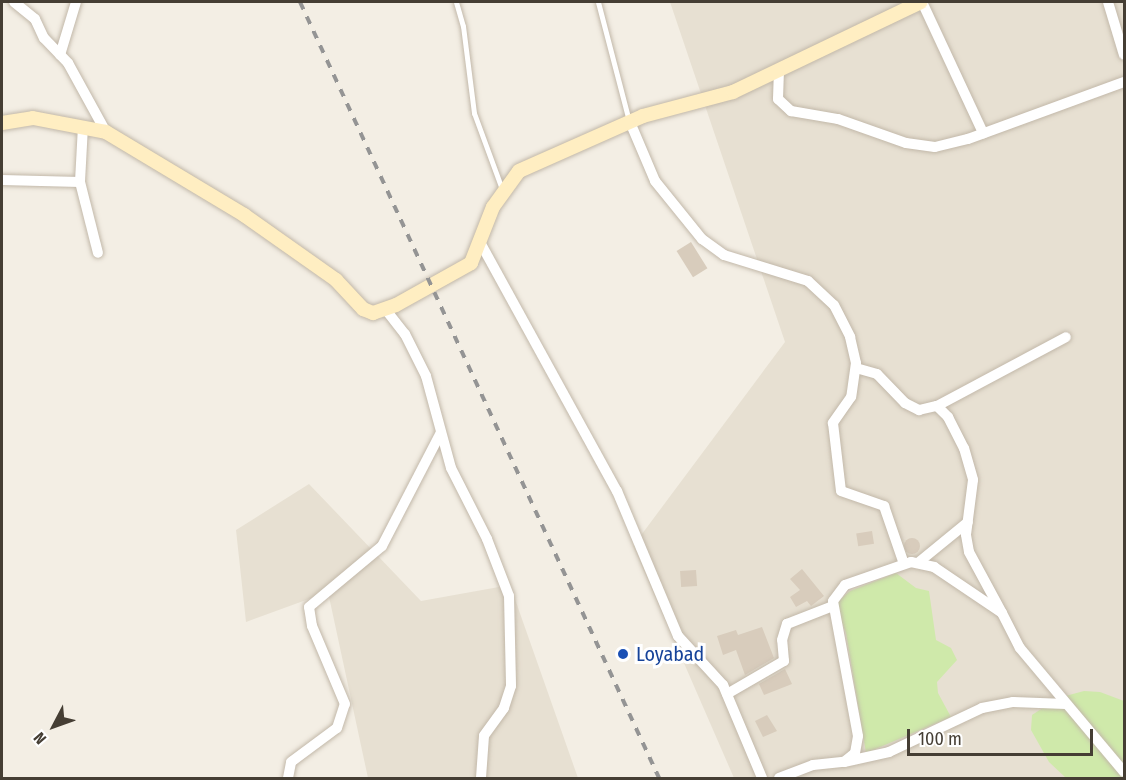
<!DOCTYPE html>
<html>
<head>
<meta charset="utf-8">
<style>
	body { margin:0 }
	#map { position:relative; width:1126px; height:780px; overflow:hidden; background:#f3eee4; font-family:"Fira Sans Condensed",sans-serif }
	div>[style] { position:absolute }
	.residential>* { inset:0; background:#e7e0d2 }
	.green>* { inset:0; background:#cfe9aa }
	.building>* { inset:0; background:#d8ccbc; transform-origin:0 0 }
	.round { border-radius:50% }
	.roads { filter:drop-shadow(0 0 2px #c2b8a9) drop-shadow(0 0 2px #c2b8a9) }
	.lane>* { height:5px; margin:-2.5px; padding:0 2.5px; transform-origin:2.5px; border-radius:2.5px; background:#fff }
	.street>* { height:10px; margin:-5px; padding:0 5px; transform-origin:5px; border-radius:5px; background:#fff }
	.secondary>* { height:14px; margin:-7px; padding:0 7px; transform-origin:7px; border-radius:7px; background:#ffeec2 }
	.rail>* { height:4px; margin-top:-2px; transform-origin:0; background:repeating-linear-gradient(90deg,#949494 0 8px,transparent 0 16px) }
	.dots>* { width:16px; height:16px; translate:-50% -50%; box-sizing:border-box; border:3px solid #fff; border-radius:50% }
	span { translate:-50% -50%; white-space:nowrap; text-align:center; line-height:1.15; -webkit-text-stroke:6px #fff; paint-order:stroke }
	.transit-label { font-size:20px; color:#164399 }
	.left { translate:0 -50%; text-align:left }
	.frame { position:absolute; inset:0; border:3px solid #453e34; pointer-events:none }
	.north { position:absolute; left:24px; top:696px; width:60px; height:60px; -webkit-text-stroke:4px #fff; paint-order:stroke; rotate:229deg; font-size:16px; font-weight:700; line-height:24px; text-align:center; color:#453e34 }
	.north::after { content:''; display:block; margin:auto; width:21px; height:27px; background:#453e34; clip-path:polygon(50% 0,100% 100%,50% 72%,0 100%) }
	.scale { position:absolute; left:907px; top:729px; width:186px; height:27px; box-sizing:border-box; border:3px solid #453e34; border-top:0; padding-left:8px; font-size:18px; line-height:21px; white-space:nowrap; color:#453e34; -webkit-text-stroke:4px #fff; paint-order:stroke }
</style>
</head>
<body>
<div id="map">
	<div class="residential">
		<i style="clip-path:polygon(670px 2px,1124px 2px,1124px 778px,734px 778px,633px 546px,785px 342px)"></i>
		<i style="clip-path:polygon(309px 484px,421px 601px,510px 585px,578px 778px,368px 778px,328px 592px,246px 622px,236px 530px)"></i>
	</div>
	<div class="green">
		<i style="clip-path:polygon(896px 573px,916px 588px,929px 591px,936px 640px,951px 648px,957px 660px,937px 682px,938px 693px,951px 717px,866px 753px,846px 633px,835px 604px,850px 591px)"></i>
		<i style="clip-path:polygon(1084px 691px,1100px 692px,1124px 701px,1124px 778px,1066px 778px,1049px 762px,1031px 730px,1032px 715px,1058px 698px)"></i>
	</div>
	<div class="building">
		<i style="left:691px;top:242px;width:31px;height:17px;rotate:58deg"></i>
		<i style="left:872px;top:531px;width:13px;height:16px;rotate:81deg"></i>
		<i class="round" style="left:904px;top:538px;width:16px;height:16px"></i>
		<i style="clip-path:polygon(802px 569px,824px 596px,811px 606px,807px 601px,796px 607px,790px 597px,800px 590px,790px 579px)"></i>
		<i style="left:696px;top:570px;width:16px;height:16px;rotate:86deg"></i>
		<i style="clip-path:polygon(762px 627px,774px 658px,745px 675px,736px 650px,723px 655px,717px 636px,736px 630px,738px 635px)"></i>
		<i style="clip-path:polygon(785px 669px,792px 684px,764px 695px,759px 684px)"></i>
		<i style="clip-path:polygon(767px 715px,777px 731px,763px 737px,755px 721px)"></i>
	</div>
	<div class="roads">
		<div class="lane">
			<i style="left:456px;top:2px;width:25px;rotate:74deg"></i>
			<i style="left:463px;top:26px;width:88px;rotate:82.8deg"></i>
			<i style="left:474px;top:113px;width:81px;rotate:69.8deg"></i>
			<i style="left:598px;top:2px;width:123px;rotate:75.4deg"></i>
		</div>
		<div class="street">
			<i style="left:14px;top:2px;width:27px;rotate:39deg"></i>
			<i style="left:35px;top:19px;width:21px;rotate:65deg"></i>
			<i style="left:44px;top:38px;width:35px;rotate:46deg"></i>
			<i style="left:68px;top:63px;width:79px;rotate:61.2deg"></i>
			<i style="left:922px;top:2px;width:145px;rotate:65deg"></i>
			<i style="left:1108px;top:2px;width:55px;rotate:73.2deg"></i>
			<i style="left:60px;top:55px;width:55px;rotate:-73.2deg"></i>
			<i style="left:779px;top:70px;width:29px;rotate:92deg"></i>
			<i style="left:778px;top:99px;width:18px;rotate:43deg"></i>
			<i style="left:791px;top:111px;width:48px;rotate:9.7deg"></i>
			<i style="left:838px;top:119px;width:72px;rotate:19.4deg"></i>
			<i style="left:906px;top:143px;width:29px;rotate:8deg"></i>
			<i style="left:935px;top:147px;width:34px;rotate:-14deg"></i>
			<i style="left:968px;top:139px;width:166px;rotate:-20.1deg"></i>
			<i style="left:630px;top:122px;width:64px;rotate:67deg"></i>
			<i style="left:655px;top:181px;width:75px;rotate:51deg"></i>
			<i style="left:702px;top:239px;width:27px;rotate:36deg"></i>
			<i style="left:724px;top:255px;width:88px;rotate:17.2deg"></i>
			<i style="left:808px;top:281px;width:35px;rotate:43deg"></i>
			<i style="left:834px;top:305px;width:36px;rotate:63deg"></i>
			<i style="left:850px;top:337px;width:27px;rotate:77deg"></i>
			<i style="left:856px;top:363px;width:34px;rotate:98deg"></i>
			<i style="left:851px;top:397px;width:32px;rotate:125deg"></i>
			<i style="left:833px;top:423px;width:68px;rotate:83.3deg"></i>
			<i style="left:841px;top:491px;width:46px;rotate:19.2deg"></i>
			<i style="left:884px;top:506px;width:61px;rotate:71deg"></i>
			<i style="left:83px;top:126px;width:56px;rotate:93.1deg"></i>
			<i style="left:80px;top:182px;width:73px;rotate:75.8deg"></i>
			<i style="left:2px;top:180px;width:78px;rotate:1.5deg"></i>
			<i style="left:481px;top:244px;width:282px;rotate:61.2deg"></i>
			<i style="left:617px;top:491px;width:157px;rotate:67.2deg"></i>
			<i style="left:678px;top:636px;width:67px;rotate:47.4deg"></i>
			<i style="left:723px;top:685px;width:101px;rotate:67.2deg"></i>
			<i style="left:386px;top:310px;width:31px;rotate:52deg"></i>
			<i style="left:405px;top:334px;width:47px;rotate:63.4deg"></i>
			<i style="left:426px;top:376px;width:95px;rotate:74.8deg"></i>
			<i style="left:451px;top:468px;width:80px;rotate:63.1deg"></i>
			<i style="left:487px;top:539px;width:61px;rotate:68.9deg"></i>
			<i style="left:509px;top:596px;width:90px;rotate:88.7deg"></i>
			<i style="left:511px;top:686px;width:23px;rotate:108deg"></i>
			<i style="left:504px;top:708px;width:34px;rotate:126deg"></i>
			<i style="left:484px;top:736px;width:42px;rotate:94.1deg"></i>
			<i style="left:856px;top:368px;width:22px;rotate:16deg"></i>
			<i style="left:877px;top:374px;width:40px;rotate:46deg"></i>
			<i style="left:905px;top:403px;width:16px;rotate:27deg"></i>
			<i style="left:919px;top:410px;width:18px;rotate:-13deg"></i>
			<i style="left:937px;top:406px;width:16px;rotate:45deg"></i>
			<i style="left:948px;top:417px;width:35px;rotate:63deg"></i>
			<i style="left:964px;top:448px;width:33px;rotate:74deg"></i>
			<i style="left:973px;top:480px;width:55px;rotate:97.3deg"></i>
			<i style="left:966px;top:535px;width:17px;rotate:80deg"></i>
			<i style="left:969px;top:552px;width:69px;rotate:61.6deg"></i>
			<i style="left:937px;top:406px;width:146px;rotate:-28.1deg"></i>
			<i style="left:919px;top:562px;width:63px;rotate:-39.2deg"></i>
			<i style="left:727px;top:694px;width:66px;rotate:-30.1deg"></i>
			<i style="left:784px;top:661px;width:21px;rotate:-95deg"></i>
			<i style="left:782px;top:640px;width:17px;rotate:-73deg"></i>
			<i style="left:787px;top:624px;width:49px;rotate:-21.4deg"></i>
			<i style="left:844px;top:762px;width:46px;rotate:-12.5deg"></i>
			<i style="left:889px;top:752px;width:103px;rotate:-25.3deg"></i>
			<i style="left:982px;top:708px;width:32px;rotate:-11deg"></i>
			<i style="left:1013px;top:702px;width:53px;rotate:2.2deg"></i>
			<i style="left:288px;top:778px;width:16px;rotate:-79deg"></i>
			<i style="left:291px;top:762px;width:57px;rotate:-36.5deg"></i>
			<i style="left:337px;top:728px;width:25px;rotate:-72deg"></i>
			<i style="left:345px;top:704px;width:85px;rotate:-112.9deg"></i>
			<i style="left:312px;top:626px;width:19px;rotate:-99deg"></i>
			<i style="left:309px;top:607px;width:95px;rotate:-39.9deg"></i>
			<i style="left:382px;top:546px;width:126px;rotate:-62.6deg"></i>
			<i style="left:779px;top:778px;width:36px;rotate:-21deg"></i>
			<i style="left:813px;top:765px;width:31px;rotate:-6deg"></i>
			<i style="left:844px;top:762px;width:14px;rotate:-39deg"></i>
			<i style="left:855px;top:753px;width:17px;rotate:-80deg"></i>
			<i style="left:858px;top:736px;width:137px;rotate:-100.5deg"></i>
			<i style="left:833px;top:601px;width:20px;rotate:-53deg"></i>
			<i style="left:845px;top:585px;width:70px;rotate:-19.2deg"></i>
			<i style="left:911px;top:562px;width:24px;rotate:12deg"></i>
			<i style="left:934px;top:567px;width:82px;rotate:34.1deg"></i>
			<i style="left:1002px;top:613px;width:39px;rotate:63deg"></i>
			<i style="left:1020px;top:648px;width:162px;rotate:50deg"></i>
		</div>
		<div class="secondary">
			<i style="left:2px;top:123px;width:31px;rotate:-9deg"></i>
			<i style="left:33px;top:118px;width:74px;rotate:10.9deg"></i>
			<i style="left:106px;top:132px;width:161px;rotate:31deg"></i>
			<i style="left:244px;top:215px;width:113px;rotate:35.2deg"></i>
			<i style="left:336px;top:280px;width:40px;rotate:47deg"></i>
			<i style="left:363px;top:309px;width:11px;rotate:22deg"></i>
			<i style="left:373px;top:313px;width:24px;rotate:-19deg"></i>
			<i style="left:396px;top:305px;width:86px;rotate:-29.2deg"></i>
			<i style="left:471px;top:263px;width:60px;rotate:-68.6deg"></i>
			<i style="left:493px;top:207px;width:44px;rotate:-54.2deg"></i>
			<i style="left:519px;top:171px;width:136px;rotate:-23.9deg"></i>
			<i style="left:643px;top:116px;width:93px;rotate:-14.9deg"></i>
			<i style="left:733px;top:92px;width:208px;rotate:-25.6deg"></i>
		</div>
	</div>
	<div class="rail">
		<i style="left:300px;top:2px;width:855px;rotate:65.17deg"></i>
	</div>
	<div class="dots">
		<i style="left:623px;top:654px;background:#1a4fb4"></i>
	</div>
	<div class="transit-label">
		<span class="left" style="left:636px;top:654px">Loyabad</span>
	</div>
	<div class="frame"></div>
	<div class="north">N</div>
	<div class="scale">100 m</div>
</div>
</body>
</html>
